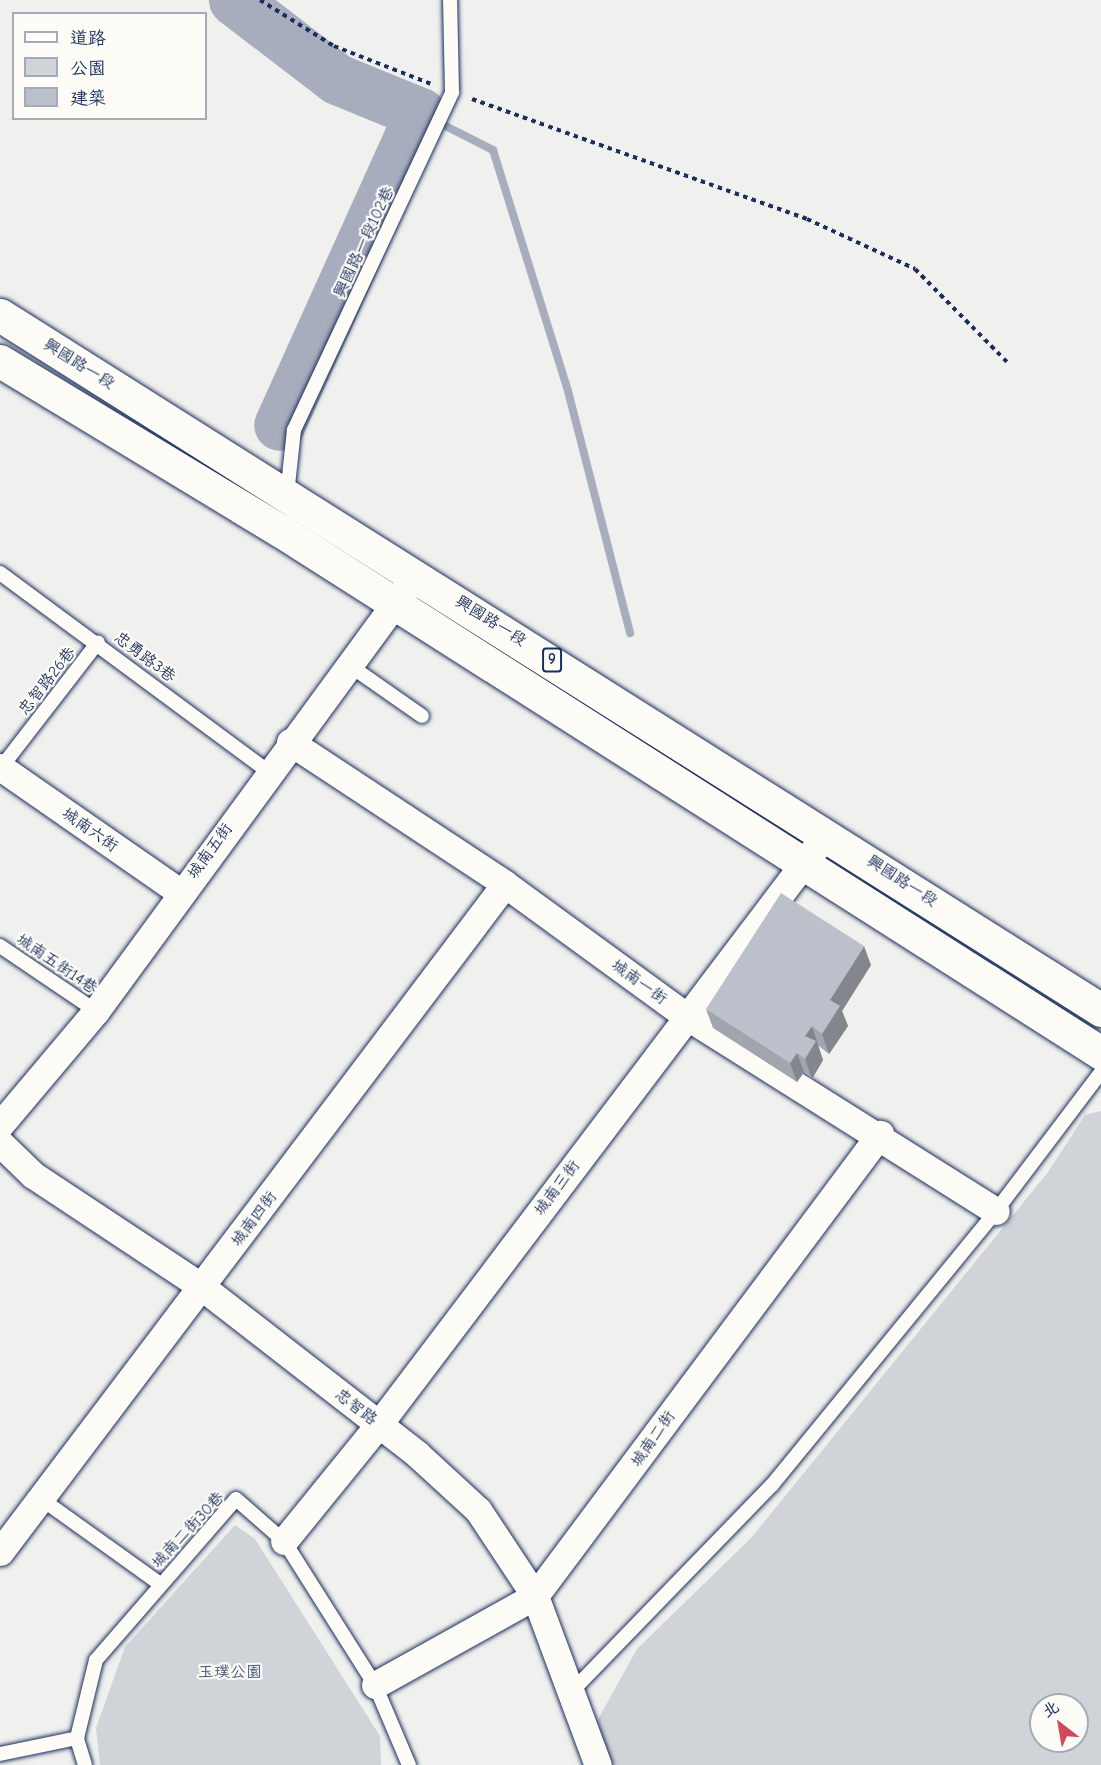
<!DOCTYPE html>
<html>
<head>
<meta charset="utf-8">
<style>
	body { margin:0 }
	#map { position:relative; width:1101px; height:1765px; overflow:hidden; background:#f0f0ee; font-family:"Comic Neue","LXGW WenKai TC",sans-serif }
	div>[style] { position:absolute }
	.green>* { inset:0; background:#d0d3d8 }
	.stream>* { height:8px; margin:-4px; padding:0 4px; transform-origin:4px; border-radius:4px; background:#a7adbd }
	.river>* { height:51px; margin:-25.5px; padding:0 25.5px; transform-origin:25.5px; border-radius:25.5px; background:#a7adbd }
	.path>* { height:4px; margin-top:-2px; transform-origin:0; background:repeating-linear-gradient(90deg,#1b2f5e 0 4.5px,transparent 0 9px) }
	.roads { filter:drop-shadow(0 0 2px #1b2f5e) drop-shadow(0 0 2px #1b2f5e) }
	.service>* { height:14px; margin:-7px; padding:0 7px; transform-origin:7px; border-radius:7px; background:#fdfcf7 }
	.minor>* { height:27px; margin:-13.5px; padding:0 13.5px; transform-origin:13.5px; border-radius:13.5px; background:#fdfcf7 }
	.primary>* { height:33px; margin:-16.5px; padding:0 16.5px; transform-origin:16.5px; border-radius:16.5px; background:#fdfcf7 }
	.wall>* { inset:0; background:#a1a5ae }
	.shaded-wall>* { inset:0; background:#83868d }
	.building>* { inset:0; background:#bbc0ca }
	span { translate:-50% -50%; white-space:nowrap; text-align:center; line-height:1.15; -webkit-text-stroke:4.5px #fdfcf7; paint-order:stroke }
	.shield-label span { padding:2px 4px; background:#fdfcf7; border:2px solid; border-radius:4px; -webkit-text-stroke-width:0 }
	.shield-label { font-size:15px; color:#1b2f5e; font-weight:700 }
	.street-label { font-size:16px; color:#1b2f5e }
	.park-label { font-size:16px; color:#48587c }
	.legend { position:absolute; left:12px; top:12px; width:195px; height:108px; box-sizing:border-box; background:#fdfcf7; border:2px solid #a3aaba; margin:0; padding:8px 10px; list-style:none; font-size:18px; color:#1b2f5e }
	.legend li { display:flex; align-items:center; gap:12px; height:30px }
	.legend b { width:30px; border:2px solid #a3aaba }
	.north { position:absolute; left:1029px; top:1693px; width:60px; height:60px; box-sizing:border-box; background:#fdfcf7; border:2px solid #a3aaba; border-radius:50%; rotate:329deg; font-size:16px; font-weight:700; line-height:24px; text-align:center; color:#1b2f5e }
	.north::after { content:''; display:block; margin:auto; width:21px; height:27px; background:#d1495b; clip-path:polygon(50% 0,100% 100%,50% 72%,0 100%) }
</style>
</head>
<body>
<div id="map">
	<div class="green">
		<i style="clip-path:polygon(evenodd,1101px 1111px,1101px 1765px,613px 1765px,596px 1723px,637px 1649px,751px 1538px,1048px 1172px,1085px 1115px,1101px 1111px,1041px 1705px,1077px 1705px,1077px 1741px,1041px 1741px,1041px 1705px)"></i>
		<i style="clip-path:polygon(235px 1525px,255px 1539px,380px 1736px,381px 1765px,100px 1765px,96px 1728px,125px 1647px)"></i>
	</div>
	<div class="stream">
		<i style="left:420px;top:113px;width:82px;rotate:26.9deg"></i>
		<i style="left:493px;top:150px;width:252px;rotate:72.7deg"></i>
		<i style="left:568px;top:391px;width:250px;rotate:75.6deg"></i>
	</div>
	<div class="river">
		<i style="left:234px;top:0;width:130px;rotate:37.5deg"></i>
		<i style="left:337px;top:79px;width:90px;rotate:22.3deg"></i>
		<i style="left:420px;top:113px;width:342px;rotate:114.3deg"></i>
	</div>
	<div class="path">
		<i style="left:260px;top:0;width:87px;rotate:31.9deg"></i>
		<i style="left:334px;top:46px;width:104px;rotate:21.4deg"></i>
		<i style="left:472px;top:99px;width:356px;rotate:19.7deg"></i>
		<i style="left:807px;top:219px;width:119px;rotate:24.8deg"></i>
		<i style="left:915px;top:269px;width:131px;rotate:45.3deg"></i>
	</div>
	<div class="roads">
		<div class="service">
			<i style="left:287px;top:495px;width:65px;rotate:-83.9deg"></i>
			<i style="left:294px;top:430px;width:373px;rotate:-64.9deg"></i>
			<i style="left:452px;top:92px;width:92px;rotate:-91.2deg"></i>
			<i style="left:0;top:573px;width:333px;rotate:36.5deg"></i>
			<i style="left:349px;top:665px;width:89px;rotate:34.9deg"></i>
			<i style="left:0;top:769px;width:160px;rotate:-52.3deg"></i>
			<i style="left:0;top:946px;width:116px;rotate:34.1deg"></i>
			<i style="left:40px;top:1498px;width:148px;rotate:35.6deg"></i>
			<i style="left:574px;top:1689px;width:284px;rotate:-45.9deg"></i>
			<i style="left:772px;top:1485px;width:354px;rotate:-50.7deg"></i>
			<i style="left:996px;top:1211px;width:174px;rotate:-52.9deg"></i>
			<i style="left:0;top:1754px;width:79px;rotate:-11.7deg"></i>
			<i style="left:85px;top:1765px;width:28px;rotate:-107deg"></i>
			<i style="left:77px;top:1738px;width:80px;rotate:-76.3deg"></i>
			<i style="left:96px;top:1660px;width:213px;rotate:-49deg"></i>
			<i style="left:236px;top:1499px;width:64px;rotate:41.2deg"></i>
			<i style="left:284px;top:1541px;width:170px;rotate:57.7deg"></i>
			<i style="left:375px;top:1685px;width:87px;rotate:67deg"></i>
		</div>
		<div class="minor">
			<i style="left:290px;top:742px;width:258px;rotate:33.4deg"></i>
			<i style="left:505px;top:884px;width:224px;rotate:36.1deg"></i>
			<i style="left:686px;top:1016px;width:366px;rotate:32.2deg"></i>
			<i style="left:0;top:767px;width:221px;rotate:34.8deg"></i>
			<i style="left:0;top:1125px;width:149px;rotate:-49.9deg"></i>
			<i style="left:96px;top:1011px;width:524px;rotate:-53.76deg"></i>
			<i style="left:0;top:1143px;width:46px;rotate:44.1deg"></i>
			<i style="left:33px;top:1175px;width:203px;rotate:33.5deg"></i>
			<i style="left:202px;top:1287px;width:272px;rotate:37.8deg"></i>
			<i style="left:417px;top:1454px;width:83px;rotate:42.6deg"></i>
			<i style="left:478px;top:1510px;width:103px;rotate:56.5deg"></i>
			<i style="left:535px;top:1596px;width:180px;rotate:69.6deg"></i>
			<i style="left:284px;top:1541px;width:151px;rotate:-50.9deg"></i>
			<i style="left:379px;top:1424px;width:724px;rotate:-52.86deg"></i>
			<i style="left:0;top:1552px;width:837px;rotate:-52.91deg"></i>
			<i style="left:375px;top:1685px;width:183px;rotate:-29.1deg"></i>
			<i style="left:535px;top:1596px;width:577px;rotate:-53.25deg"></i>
		</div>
		<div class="primary">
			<i style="left:0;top:315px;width:1302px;rotate:32.26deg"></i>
			<i style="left:0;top:361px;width:328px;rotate:31.2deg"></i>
			<i style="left:281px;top:531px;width:972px;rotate:32.48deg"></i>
		</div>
	</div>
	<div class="wall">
		<i style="clip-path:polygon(871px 965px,842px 1011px,848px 1026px,829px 1054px,819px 1046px,818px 1046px,823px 1060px,812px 1079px,804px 1072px,797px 1082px,713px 1028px,706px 1009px)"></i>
	</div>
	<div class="shaded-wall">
		<i style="clip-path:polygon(864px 946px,871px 965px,842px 1011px,848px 1026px,829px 1054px,822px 1034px,830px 1000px)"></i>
		<i style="clip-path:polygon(812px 1026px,823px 1060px,812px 1079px,805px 1059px,805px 1036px)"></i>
		<i style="clip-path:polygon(797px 1053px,804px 1072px,797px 1082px,790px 1063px)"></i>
	</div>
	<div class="building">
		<i style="clip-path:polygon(781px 893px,864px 946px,830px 1000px,840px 1006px,822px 1034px,812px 1026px,805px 1036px,816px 1041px,805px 1059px,797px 1053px,790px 1063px,706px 1009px)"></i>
	</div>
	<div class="shield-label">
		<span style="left:552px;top:660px">9</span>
	</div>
	<div class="street-label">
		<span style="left:364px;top:242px;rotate:-65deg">興國路一段102巷</span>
		<span style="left:79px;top:364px;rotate:32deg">興國路一段</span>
		<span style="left:491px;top:621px;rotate:32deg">興國路一段</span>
		<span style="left:145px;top:657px;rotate:37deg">忠勇路3巷</span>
		<span style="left:47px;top:681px;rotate:-52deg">忠智路26巷</span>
		<span style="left:90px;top:830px;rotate:35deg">城南六街</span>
		<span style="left:210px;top:851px;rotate:-54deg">城南五街</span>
		<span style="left:902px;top:881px;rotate:33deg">興國路一段</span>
		<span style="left:57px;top:964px;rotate:34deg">城南五街14巷</span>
		<span style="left:639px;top:982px;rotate:36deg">城南一街</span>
		<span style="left:557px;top:1188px;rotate:-53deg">城南三街</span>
		<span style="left:254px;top:1219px;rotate:-53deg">城南四街</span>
		<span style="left:356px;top:1407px;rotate:37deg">忠智路</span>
		<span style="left:653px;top:1439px;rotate:-55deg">城南二街</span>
		<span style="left:188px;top:1530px;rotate:-47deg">城南二街30巷</span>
	</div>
	<div class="park-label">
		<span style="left:230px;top:1672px">玉璞公園</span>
	</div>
	<ul class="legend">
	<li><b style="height:8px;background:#fdfcf7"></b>道路</li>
	<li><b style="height:16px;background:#d0d3d8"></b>公園</li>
	<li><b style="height:16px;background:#bbc0ca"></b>建築</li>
	</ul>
	<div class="north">北</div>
</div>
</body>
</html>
